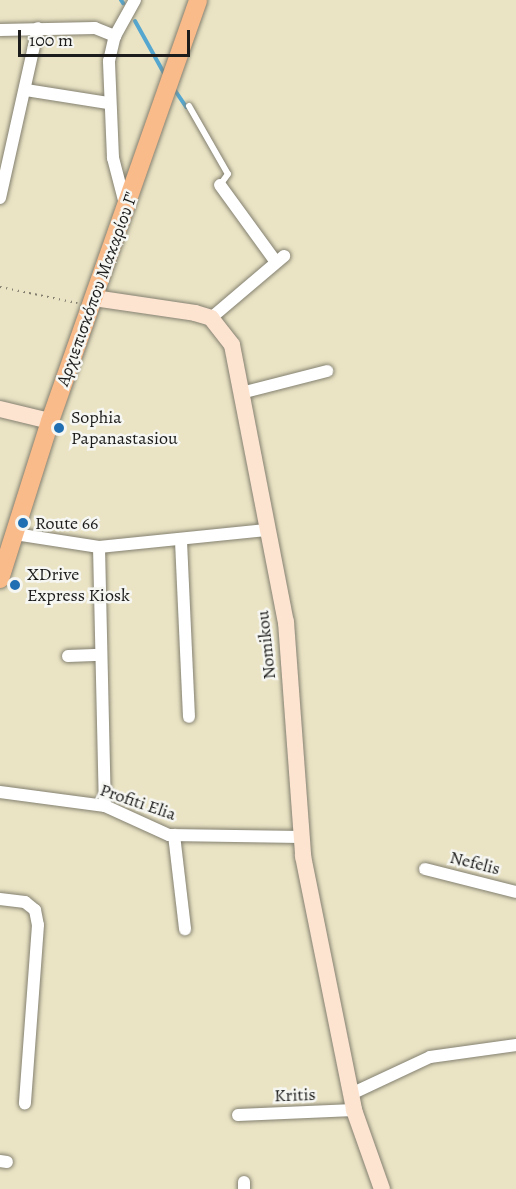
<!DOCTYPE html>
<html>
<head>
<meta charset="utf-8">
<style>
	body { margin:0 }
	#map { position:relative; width:516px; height:1189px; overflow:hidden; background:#eae3c4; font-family:Alegreya,serif }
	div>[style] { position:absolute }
	.stream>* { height:4px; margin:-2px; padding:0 2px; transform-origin:2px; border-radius:2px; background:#55a7d0 }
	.path>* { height:2px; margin-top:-1px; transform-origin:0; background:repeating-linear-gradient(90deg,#838070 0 1.5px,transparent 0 6px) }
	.roads { filter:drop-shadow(0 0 2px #838070) drop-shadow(0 0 2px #838070) }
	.lane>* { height:6px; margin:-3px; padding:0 3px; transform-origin:3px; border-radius:3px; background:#fff }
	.street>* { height:12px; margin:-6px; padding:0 6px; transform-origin:6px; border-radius:6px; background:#fff }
	.secondary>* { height:16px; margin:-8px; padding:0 8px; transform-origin:8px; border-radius:8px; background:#fde4d1 }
	.primary>* { height:18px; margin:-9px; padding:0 9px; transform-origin:9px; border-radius:9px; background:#fabb8b }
	.dots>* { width:16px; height:16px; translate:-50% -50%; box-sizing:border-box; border:3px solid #f6f6f2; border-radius:50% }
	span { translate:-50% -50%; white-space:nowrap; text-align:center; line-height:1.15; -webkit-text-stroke:5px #f6f6f2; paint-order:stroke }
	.street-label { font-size:18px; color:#1c1c1c }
	.poi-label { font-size:18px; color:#1c1c1c }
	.left { translate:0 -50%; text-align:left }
	.scale { position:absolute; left:18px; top:30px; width:172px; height:27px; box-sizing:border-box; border:3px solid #1c1c1c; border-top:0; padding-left:8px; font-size:18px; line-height:21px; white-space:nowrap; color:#1c1c1c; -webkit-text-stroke:4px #f6f6f2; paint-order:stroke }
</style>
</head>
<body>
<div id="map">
	<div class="stream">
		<i style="left:121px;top:0;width:4px;rotate:56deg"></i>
		<i style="left:135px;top:21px;width:62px;rotate:60.9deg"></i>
		<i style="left:174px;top:89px;width:22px;rotate:56deg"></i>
	</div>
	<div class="path">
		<i style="left:0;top:287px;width:79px;rotate:11.7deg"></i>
	</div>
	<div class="roads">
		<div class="lane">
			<i style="left:189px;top:106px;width:78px;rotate:60.2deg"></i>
			<i style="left:228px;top:174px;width:14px;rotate:126deg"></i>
		</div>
		<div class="street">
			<i style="left:0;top:30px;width:95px;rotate:-1.2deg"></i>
			<i style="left:95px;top:28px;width:22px;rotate:22deg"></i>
			<i style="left:26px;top:90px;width:83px;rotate:9deg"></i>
			<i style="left:220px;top:185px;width:95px;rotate:54deg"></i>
			<i style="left:0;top:198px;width:174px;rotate:-77.4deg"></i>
			<i style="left:125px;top:204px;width:48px;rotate:-104.6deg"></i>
			<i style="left:113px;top:158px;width:97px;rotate:-92.4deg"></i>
			<i style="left:109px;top:61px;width:26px;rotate:-77deg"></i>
			<i style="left:115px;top:36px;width:41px;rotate:-60.9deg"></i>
			<i style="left:211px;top:318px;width:96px;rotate:-40.3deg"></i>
			<i style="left:241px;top:393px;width:89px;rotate:-14.3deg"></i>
			<i style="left:15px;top:534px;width:85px;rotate:8.8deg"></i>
			<i style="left:99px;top:547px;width:168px;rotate:-5.8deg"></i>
			<i style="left:181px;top:541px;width:176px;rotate:87.4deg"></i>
			<i style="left:99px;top:547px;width:259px;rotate:88.7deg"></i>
			<i style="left:68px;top:656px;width:33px;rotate:-2deg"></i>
			<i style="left:0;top:792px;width:106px;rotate:7.6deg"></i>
			<i style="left:105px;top:806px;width:70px;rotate:24.4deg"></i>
			<i style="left:169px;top:835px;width:132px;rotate:0.9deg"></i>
			<i style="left:174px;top:835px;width:95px;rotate:83.3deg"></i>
			<i style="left:425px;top:869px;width:94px;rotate:14.2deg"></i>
			<i style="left:0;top:899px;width:25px;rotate:7deg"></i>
			<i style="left:25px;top:902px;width:13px;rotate:39deg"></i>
			<i style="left:35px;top:910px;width:15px;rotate:79deg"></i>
			<i style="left:38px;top:925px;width:179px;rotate:94.2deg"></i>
			<i style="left:351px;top:1094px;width:87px;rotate:-25.1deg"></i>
			<i style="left:430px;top:1057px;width:87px;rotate:-7.9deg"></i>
			<i style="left:238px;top:1115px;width:116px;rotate:-2.5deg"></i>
			<i style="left:0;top:1161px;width:7px;rotate:8deg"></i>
			<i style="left:244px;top:1189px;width:7px;rotate:-90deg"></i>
		</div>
		<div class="secondary">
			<i style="left:94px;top:298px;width:102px;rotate:8.4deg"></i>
			<i style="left:195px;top:313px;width:17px;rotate:17deg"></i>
			<i style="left:211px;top:318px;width:34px;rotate:52deg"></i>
			<i style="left:232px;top:345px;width:282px;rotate:79deg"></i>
			<i style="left:286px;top:622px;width:235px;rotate:85.8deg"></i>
			<i style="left:303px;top:856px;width:259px;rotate:78.6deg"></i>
			<i style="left:354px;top:1110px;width:84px;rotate:70.5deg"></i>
			<i style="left:0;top:409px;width:51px;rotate:13.5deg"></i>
		</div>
		<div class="primary">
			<i style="left:0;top:579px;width:166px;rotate:-72.4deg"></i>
			<i style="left:50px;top:421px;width:446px;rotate:-70.6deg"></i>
		</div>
	</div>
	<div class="dots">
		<i style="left:59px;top:428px;background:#1f6fb2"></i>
		<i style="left:23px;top:523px;background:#1f6fb2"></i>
		<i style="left:15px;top:585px;background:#1f6fb2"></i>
	</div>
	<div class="street-label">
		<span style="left:97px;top:289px;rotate:-70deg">Αρχιεπισκόπου Μακαρίου Γ'</span>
		<span style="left:266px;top:645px;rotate:-96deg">Nomikou</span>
		<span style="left:138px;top:802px;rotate:19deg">Profiti Elia</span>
		<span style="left:475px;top:863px;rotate:14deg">Nefelis</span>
		<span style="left:295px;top:1095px;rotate:-2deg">Kritis</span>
	</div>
	<div class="poi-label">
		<span class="left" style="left:71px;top:428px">Sophia<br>Papanastasiou</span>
		<span class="left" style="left:35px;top:523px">Route 66</span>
		<span class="left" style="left:27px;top:585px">XDrive<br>Express Kiosk</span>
	</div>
	<div class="scale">100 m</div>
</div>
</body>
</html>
